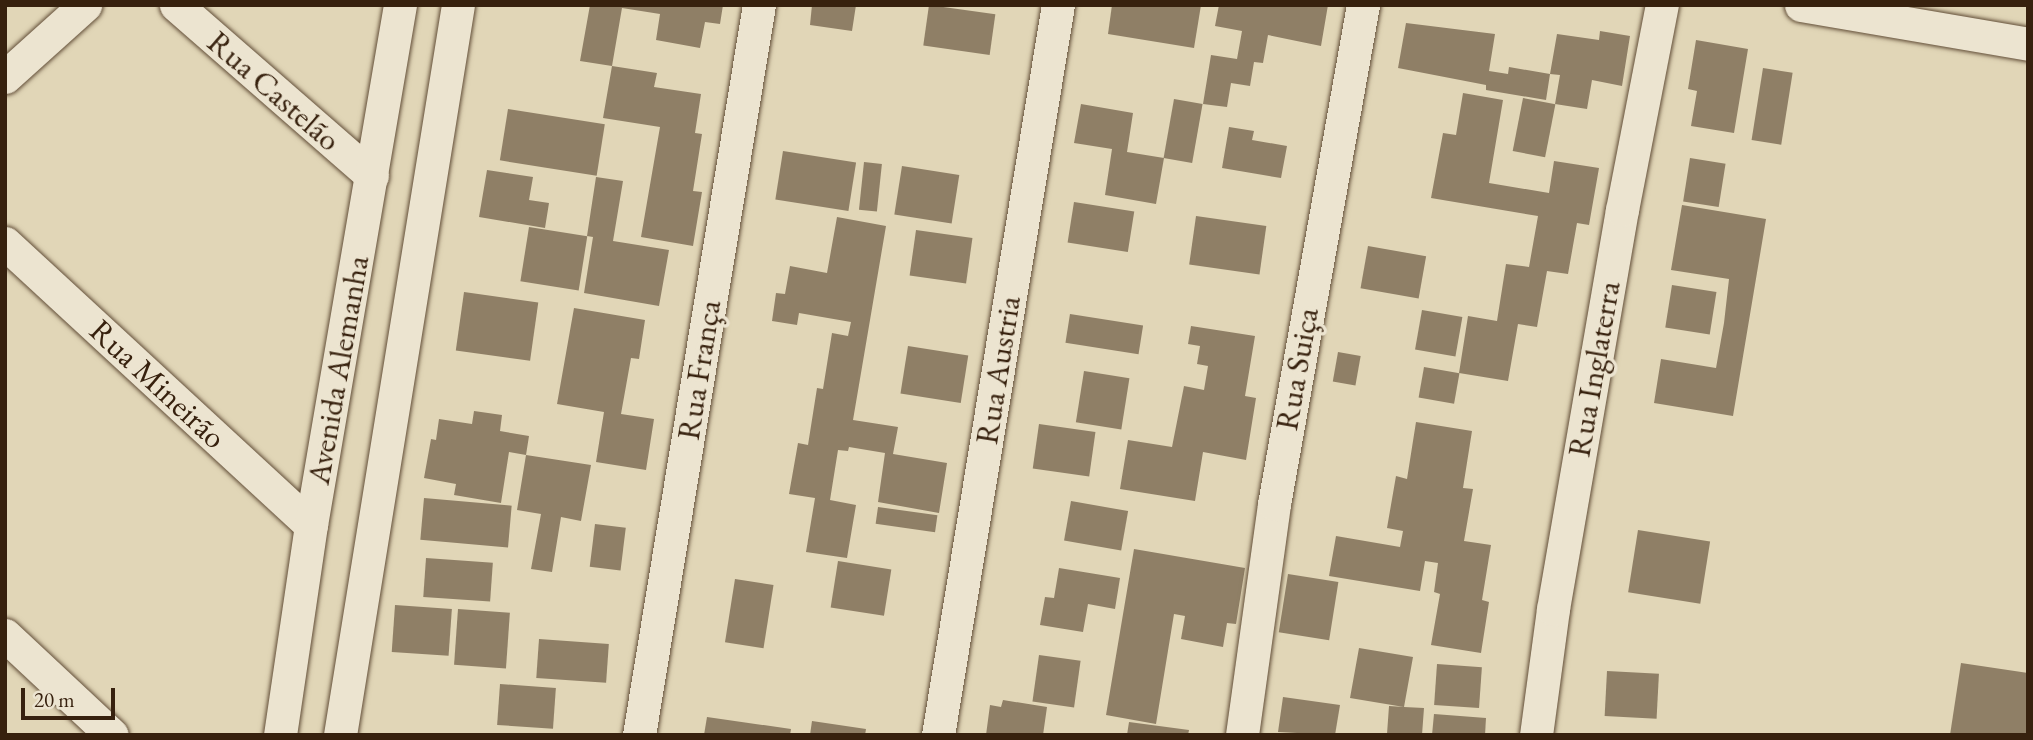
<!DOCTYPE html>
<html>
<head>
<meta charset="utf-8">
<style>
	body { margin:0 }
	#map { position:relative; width:2033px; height:740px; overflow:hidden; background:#e1d6b7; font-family:"EB Garamond",serif }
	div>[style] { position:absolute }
	.building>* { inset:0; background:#8f7f66; transform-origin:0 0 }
	.roads { filter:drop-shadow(0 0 2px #624e38) drop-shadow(0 0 2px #624e38) }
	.minor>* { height:33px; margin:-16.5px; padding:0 16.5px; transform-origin:16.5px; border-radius:16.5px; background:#ece4d0 }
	span { translate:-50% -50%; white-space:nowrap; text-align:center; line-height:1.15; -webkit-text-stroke:7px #ece4d0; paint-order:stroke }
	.street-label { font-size:32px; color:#37210e }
	.frame { position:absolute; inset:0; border:7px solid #37210e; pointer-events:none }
	.scale { position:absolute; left:21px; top:688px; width:94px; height:32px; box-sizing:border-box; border:4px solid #37210e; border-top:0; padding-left:9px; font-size:21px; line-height:24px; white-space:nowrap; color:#37210e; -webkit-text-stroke:5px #ece4d0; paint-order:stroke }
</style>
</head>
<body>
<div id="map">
	<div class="building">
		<i style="clip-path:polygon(590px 5px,723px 5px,720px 24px,705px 22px,700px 48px,656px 40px,660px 14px,622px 8px,612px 66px,580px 61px)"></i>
		<i style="clip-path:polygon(812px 5px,856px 5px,852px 31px,810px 25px)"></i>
		<i style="left:929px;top:5px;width:67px;height:41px;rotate:8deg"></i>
		<i style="clip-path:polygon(1112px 5px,1201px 5px,1194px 48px,1108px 34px)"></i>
		<i style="clip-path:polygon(1219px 5px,1328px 5px,1321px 46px,1268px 35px,1263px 63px,1254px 62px,1250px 86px,1231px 83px,1227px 107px,1203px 104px,1211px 55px,1237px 59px,1242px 31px,1215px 26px)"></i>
		<i style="clip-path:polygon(1406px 23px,1495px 34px,1489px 71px,1508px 74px,1509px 67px,1550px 74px,1546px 100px,1486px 90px,1486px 85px,1398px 68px)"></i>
		<i style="clip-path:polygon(1600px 31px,1630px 36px,1622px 86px,1592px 80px,1587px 109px,1555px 104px,1560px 75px,1550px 74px,1557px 34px,1599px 40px)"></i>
		<i style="clip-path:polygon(1696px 40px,1748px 49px,1734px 133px,1691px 126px,1697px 91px,1688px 89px)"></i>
		<i style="clip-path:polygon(612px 66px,657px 73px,654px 87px,701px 94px,695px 133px,702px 134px,693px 191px,702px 192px,693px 246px,641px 237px,660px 127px,603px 118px)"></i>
		<i style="left:1763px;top:68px;width:30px;height:73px;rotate:9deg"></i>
		<i style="clip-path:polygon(1463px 93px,1503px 100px,1489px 183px,1549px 193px,1554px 161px,1599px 168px,1589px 225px,1577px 223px,1568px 274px,1547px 271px,1537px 327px,1518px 324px,1508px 381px,1459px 373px,1468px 316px,1497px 321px,1506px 264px,1529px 267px,1538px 216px,1431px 198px,1443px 133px,1456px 135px)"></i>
		<i style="left:1523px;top:98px;width:33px;height:54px;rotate:11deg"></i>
		<i style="left:1174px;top:99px;width:29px;height:60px;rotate:10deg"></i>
		<i style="clip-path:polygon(1081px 104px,1133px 113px,1127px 152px,1164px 158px,1156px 204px,1105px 195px,1112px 149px,1074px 143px)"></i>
		<i style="left:508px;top:109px;width:98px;height:52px;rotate:9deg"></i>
		<i style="clip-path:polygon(1229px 127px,1254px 131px,1252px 140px,1287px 146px,1281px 178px,1222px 168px)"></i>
		<i style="left:783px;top:151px;width:74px;height:49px;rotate:9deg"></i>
		<i style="left:1690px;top:158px;width:36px;height:44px;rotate:9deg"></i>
		<i style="left:864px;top:162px;width:18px;height:48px;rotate:6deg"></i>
		<i style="left:902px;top:166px;width:58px;height:49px;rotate:9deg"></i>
		<i style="clip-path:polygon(487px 170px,533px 177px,529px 200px,549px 203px,545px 228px,479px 217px)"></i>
		<i style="clip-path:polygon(596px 177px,623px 181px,613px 241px,669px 250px,659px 306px,584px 293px,593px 237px,587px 236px)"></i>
		<i style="left:1074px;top:202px;width:61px;height:41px;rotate:9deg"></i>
		<i style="clip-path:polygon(1682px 205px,1766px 219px,1733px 416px,1654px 403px,1661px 359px,1716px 368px,1724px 323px,1729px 279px,1671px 270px)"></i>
		<i style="left:1196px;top:216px;width:71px;height:49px;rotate:8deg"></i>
		<i style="clip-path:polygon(837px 217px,886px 226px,853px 420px,898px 427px,893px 454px,947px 463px,939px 513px,878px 502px,885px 453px,849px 447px,848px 451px,838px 450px,830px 500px,856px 505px,847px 558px,806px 552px,815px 498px,789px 494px,798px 443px,808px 445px,817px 388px,823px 389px,832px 333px,848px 336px,851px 322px,799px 313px,797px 325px,772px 321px,776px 293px,785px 294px,790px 266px,827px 273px)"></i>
		<i style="left:529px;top:227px;width:59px;height:55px;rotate:9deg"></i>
		<i style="left:916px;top:230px;width:57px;height:46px;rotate:8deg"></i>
		<i style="left:1368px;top:246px;width:59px;height:43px;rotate:10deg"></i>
		<i style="left:1672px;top:285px;width:45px;height:43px;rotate:9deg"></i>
		<i style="left:464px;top:292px;width:75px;height:59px;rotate:8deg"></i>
		<i style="clip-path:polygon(574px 308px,645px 320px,639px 359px,631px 358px,621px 414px,654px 419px,646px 470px,596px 462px,604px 412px,557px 404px)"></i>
		<i style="left:1422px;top:310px;width:41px;height:40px;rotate:10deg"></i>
		<i style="left:1070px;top:314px;width:74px;height:29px;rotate:9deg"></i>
		<i style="clip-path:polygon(1191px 326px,1255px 336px,1245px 396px,1256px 398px,1246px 460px,1203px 452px,1195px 501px,1120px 489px,1128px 440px,1172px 447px,1184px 386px,1204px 390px,1208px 366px,1197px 364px,1200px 346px,1188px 344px)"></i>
		<i style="left:908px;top:346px;width:61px;height:48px;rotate:9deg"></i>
		<i style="left:1338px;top:352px;width:23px;height:30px;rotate:10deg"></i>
		<i style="left:1424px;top:367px;width:36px;height:31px;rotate:10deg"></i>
		<i style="left:1084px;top:371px;width:46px;height:52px;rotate:9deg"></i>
		<i style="clip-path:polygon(474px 411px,502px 415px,500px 431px,529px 436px,526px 455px,509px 452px,501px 503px,454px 495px,456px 484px,424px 478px,431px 439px,436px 440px,439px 419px,472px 424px)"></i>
		<i style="clip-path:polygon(1416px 422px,1472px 431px,1463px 488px,1473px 489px,1464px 541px,1491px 545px,1482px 600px,1489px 602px,1481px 653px,1431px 645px,1440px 594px,1434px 592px,1438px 563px,1425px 561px,1420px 591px,1329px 576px,1336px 536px,1400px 547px,1403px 531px,1387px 528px,1396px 476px,1407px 479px)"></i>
		<i style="left:1039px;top:424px;width:57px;height:45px;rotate:8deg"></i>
		<i style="clip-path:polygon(526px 455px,591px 465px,581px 521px,561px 517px,552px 572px,531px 569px,541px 514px,517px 510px)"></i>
		<i style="left:424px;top:498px;width:88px;height:42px;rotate:5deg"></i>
		<i style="left:1071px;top:501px;width:58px;height:40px;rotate:10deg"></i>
		<i style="left:878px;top:507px;width:60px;height:17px;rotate:8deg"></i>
		<i style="left:595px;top:524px;width:31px;height:43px;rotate:7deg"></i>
		<i style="left:1638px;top:530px;width:73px;height:63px;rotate:9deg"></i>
		<i style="clip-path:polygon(1134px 549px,1245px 568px,1236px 624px,1227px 623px,1223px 647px,1181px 639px,1185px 616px,1174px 614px,1156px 724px,1106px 715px)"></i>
		<i style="left:426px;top:558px;width:67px;height:39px;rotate:4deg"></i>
		<i style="left:838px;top:561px;width:54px;height:47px;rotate:9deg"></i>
		<i style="clip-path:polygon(1059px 568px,1120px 578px,1115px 609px,1088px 604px,1083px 632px,1040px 625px,1045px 597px,1054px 598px)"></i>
		<i style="left:1288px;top:574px;width:51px;height:59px;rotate:9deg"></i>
		<i style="left:735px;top:579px;width:39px;height:64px;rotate:9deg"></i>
		<i style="left:395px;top:605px;width:57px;height:47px;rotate:4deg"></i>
		<i style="left:458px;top:609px;width:52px;height:56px;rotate:4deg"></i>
		<i style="left:539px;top:639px;width:70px;height:39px;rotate:4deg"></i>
		<i style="clip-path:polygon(1359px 648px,1413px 657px,1404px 707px,1424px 708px,1422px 735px,1387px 734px,1389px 706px,1404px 707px,1350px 698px)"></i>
		<i style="left:1039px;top:655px;width:42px;height:47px;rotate:8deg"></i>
		<i style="clip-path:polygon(1961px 663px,2028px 673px,2028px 735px,1950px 735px)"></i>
		<i style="left:1437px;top:664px;width:45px;height:41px;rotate:4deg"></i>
		<i style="left:1607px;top:671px;width:52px;height:45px;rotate:3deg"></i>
		<i style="left:500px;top:684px;width:56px;height:41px;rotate:4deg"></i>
		<i style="clip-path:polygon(1283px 697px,1340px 705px,1335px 735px,1278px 732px)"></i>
		<i style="clip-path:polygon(1003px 700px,1047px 707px,1043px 735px,986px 735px,990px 705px,1001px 707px)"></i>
		<i style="clip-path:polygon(1434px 714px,1486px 718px,1485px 735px,1432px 735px)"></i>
		<i style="clip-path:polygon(707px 717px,791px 729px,790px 735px,704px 735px)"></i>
		<i style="clip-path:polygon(812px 721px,866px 729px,865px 735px,810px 735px)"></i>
		<i style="clip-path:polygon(1129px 722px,1189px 730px,1188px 735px,1127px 735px)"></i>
	</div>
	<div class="roads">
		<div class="minor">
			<i style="left:176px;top:5px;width:260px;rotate:41.1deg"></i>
			<i style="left:1801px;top:5px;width:230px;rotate:9.7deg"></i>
			<i style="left:5px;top:77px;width:108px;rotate:-42deg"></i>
			<i style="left:5px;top:243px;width:416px;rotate:42.7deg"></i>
			<i style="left:5px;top:635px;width:146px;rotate:43.1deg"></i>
			<i style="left:280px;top:735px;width:212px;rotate:-81.6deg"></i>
			<i style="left:311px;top:525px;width:528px;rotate:-80.29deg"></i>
			<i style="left:340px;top:735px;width:739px;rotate:-80.82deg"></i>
			<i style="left:639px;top:735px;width:740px;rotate:-80.67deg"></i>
			<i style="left:938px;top:735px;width:740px;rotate:-80.67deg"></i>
			<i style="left:1242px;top:735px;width:233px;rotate:-82.1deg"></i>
			<i style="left:1274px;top:504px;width:507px;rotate:-79.89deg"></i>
			<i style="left:1536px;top:735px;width:127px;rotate:-82.3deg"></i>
			<i style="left:1553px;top:609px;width:405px;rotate:-80.2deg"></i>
			<i style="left:1622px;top:210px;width:209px;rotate:-79deg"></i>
		</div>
	</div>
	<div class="street-label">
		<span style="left:274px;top:91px;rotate:41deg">Rua Castelão</span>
		<span style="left:1297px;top:369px;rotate:-80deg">Rua Suiça</span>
		<span style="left:1594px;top:369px;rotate:-80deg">Rua Inglaterra</span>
		<span style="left:338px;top:370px;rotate:-80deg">Avenida Alemanha</span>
		<span style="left:699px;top:370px;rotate:-81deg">Rua França</span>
		<span style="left:998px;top:370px;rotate:-81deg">Rua Austria</span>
		<span style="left:158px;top:384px;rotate:43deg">Rua Mineirão</span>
	</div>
	<div class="frame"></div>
	<div class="scale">20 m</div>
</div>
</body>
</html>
